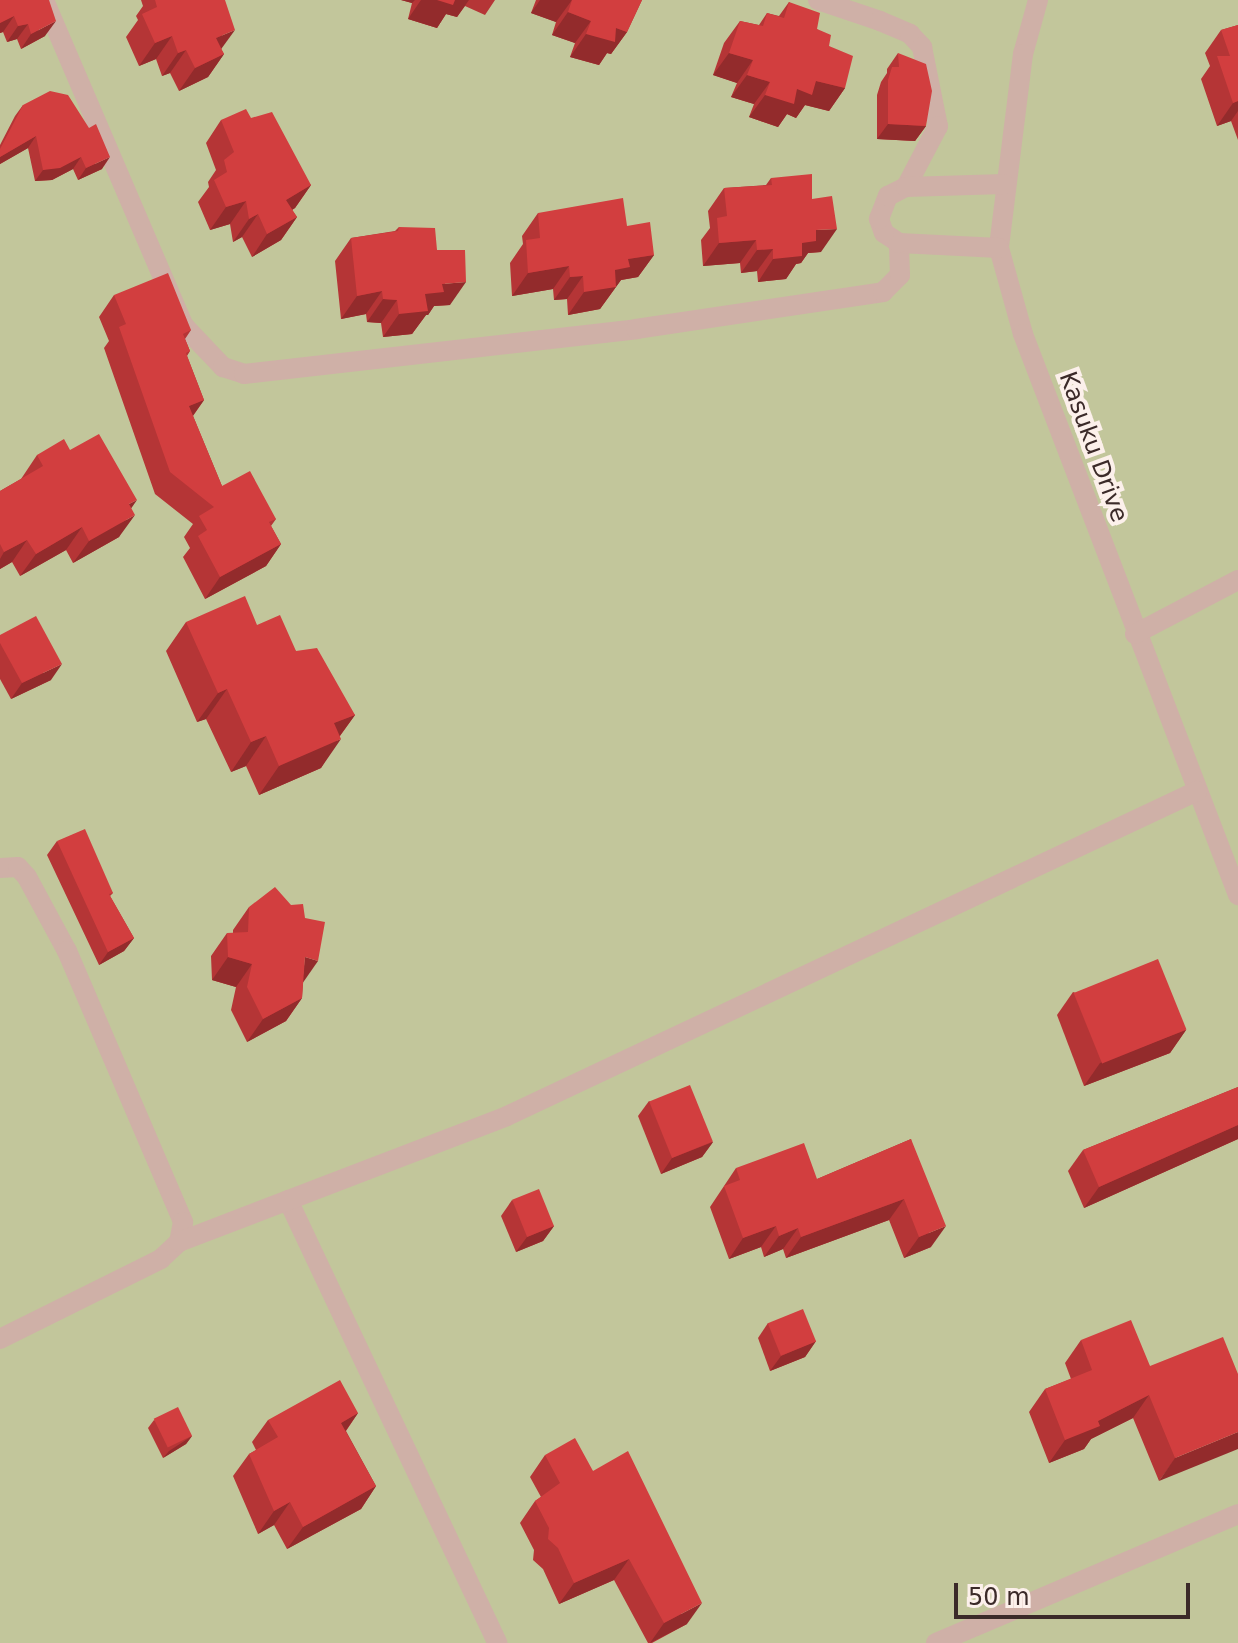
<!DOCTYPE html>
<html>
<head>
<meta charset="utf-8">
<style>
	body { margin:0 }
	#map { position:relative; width:1238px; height:1643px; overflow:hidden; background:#f5e4dd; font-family:"DejaVu Sans",sans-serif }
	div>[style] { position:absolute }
	.green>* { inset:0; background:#c2c69b; transform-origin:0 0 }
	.minor>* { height:20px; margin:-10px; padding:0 10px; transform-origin:10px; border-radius:10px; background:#cfb0a7 }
	.wall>* { inset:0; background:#b53536 }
	.shaded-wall>* { inset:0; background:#932b2c }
	.building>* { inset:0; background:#d23e3f; transform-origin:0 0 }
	span { translate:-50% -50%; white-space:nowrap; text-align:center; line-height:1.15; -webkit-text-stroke:8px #fcf0eb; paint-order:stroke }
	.street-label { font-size:24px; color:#3b2a29 }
	.scale { position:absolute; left:954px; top:1583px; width:236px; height:36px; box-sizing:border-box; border:4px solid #3b2a29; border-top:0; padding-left:10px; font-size:24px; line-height:28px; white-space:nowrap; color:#3b2a29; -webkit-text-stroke:6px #fcf0eb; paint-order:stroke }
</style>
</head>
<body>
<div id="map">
	<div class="green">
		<i style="left:0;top:0;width:1238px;height:1643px"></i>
	</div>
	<div class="minor">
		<i style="left:44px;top:0;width:355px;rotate:66.8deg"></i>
		<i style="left:184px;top:326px;width:57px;rotate:46.4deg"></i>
		<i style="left:223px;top:367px;width:22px;rotate:18deg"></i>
		<i style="left:244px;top:374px;width:395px;rotate:-6.5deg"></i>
		<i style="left:636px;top:329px;width:250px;rotate:-8.5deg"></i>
		<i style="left:883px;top:292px;width:24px;rotate:-45deg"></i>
		<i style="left:900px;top:275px;width:32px;rotate:-92deg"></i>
		<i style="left:818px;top:0;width:65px;rotate:18.7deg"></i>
		<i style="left:880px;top:21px;width:33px;rotate:23deg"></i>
		<i style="left:910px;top:34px;width:18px;rotate:47deg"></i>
		<i style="left:922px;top:47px;width:81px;rotate:78.6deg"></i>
		<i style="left:938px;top:126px;width:69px;rotate:117.7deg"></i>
		<i style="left:1038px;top:0;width:56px;rotate:105.5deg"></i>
		<i style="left:1023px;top:54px;width:195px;rotate:97.1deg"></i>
		<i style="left:999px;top:248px;width:89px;rotate:74.4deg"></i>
		<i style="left:1023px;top:334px;width:601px;rotate:69.03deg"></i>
		<i style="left:999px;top:248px;width:100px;rotate:-177.1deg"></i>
		<i style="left:899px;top:243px;width:18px;rotate:-146deg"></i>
		<i style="left:884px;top:233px;width:15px;rotate:-110deg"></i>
		<i style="left:879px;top:219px;width:25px;rotate:-69deg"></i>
		<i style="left:888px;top:196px;width:20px;rotate:-27deg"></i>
		<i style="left:906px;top:187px;width:98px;rotate:-1.8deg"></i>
		<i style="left:1135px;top:634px;width:116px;rotate:-27.7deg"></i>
		<i style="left:0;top:868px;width:18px;rotate:-3deg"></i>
		<i style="left:18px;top:867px;width:13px;rotate:48deg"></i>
		<i style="left:27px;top:877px;width:84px;rotate:61.6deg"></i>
		<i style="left:67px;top:951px;width:295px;rotate:66.8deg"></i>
		<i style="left:183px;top:1222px;width:20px;rotate:101deg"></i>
		<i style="left:179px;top:1242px;width:25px;rotate:137deg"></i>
		<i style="left:161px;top:1259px;width:180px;rotate:153.6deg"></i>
		<i style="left:288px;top:1200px;width:490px;rotate:64.7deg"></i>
		<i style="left:179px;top:1242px;width:351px;rotate:-21deg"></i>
		<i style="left:507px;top:1116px;width:763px;rotate:-25.22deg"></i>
		<i style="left:936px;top:1643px;width:328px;rotate:-23.1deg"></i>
	</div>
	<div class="wall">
		<i style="clip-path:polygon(0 0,45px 36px,21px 49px,17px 39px,7px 42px,3px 32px,0 33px)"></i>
		<i style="clip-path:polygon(141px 0,225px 0,221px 49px,224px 54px,208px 77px,179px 91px,170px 73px,162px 76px,156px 59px,139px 66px,126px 37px,138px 20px,136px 16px,143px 6px)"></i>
		<i style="clip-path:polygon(401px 0,495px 0,485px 15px,465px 6px,457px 17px,446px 14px,437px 28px,408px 19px,412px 3px)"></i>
		<i style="clip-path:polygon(536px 0,642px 0,627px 32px,611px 54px,607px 53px,599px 65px,570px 57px,575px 43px,552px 35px,556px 22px,531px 13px)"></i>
		<i style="clip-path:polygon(789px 2px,817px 29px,829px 46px,845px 88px,829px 111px,805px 105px,796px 118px,787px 114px,778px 127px,749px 117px,754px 104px,731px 97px,737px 83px,713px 75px,724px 43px,740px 21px,759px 25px,767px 13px,779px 16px)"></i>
		<i style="clip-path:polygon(1238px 25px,1238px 140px,1231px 121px,1217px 126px,1201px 79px,1210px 66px,1205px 53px,1221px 30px)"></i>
		<i style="clip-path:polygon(898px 53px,926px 126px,915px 141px,877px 139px,877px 95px,881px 82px,887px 73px,887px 69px)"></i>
		<i style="clip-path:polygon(23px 105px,102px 169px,78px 180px,73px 169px,52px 180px,35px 181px,28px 148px,0 164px,0 145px,15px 116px)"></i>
		<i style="clip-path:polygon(251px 118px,311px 185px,295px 208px,292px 210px,297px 217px,281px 240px,252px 257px,242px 237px,233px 242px,230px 224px,210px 230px,198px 202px,209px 187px,208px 182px,216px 170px,206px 143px,221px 120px)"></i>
		<i style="clip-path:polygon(771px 178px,812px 199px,821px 252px,808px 253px,801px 263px,796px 264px,786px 279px,758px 282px,757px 271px,741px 273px,740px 263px,703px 266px,701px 240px,710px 228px,708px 211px,724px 188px,766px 185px)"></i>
		<i style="clip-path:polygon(538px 213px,627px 226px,654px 255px,638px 277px,621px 280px,600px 309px,568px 315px,567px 299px,554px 300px,553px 289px,512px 296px,510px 263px,523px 244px,522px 236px)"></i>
		<i style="clip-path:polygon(399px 227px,437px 250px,450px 305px,434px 306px,428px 315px,426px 315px,412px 334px,383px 337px,381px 323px,367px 322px,366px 314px,341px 319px,335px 261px,351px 238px,395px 231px)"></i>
		<i style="clip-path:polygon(114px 295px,191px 330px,185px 339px,190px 351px,187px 356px,204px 400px,193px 416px,222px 486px,276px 519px,271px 526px,281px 544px,266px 566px,205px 599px,183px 557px,190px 548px,184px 537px,193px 524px,155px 494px,104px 348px,109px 341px,99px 317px)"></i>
		<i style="clip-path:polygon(70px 450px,131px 508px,119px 537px,73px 563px,66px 550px,20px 576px,12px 562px,0 569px,0 491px,21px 479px,37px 455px)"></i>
		<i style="clip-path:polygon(186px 622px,257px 625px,296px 651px,355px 715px,340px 736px,321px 768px,259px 795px,246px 766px,231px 772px,206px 719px,197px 722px,166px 651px)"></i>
		<i style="clip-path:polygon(0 635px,51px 680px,11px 699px,0 679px)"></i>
		<i style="clip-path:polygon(57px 841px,113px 893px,110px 896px,134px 938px,124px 951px,99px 965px,47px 855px)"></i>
		<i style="clip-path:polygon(249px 907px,303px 982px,302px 998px,286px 1021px,247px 1042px,231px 1010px,236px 987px,212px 980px,211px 956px,227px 933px,233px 933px,233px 930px)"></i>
		<i style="clip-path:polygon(1073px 992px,1186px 1030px,1170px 1053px,1084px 1086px,1057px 1015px)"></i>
		<i style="clip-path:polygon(1238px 1087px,1238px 1139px,1084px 1208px,1068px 1171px,1083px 1150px)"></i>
		<i style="clip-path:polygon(649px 1101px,713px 1142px,702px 1157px,661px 1174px,638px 1116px)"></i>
		<i style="clip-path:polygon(911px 1139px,931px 1247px,904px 1258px,889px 1220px,786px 1258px,783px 1249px,764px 1257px,761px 1247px,729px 1259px,710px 1207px,736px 1168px,817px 1179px)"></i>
		<i style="clip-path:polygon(512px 1200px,554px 1226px,543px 1241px,516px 1252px,501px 1216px)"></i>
		<i style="clip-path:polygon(768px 1323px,816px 1341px,805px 1357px,770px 1371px,758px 1338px)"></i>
		<i style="clip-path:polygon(1081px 1340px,1150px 1366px,1238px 1374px,1159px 1481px,1133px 1418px,1091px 1439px,1084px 1449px,1049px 1463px,1029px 1412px,1045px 1389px,1071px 1379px,1065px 1363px)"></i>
		<i style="clip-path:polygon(358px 1413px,346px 1431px,376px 1486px,361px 1509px,287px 1549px,274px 1525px,258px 1534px,233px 1476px,249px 1454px,256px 1450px,252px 1442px,268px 1420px)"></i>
		<i style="clip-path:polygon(154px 1420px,192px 1436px,186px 1444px,163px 1458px,148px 1428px)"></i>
		<i style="clip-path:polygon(545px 1455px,593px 1471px,687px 1624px,652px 1643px,648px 1643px,614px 1580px,559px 1604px,543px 1569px,533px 1560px,534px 1550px,520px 1523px,535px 1501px,541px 1497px,530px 1477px)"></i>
	</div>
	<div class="shaded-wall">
		<i style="clip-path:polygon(401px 0,415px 0,412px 3px)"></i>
		<i style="clip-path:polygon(421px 0,469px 0,457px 17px,446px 14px,437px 28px,408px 19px)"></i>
		<i style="clip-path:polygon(540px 0,572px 0,556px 22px,531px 13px)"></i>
		<i style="clip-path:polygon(568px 12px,591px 21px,575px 43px,552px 35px)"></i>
		<i style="clip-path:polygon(14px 16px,3px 32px,0 33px,0 23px)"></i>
		<i style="clip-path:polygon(56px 21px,45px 36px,21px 49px,31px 34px)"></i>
		<i style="clip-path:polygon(28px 24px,17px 39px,7px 42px,18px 26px)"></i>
		<i style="clip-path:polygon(616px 28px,627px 32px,611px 54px,607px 53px,599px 65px,570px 57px,586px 34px)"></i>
		<i style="clip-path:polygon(235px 30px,219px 52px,216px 38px)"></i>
		<i style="clip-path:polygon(172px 36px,156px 59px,139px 66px,155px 43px)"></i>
		<i style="clip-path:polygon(186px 50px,170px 73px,162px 76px,178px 53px)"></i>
		<i style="clip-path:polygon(729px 53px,753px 60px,737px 83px,713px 75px)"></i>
		<i style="clip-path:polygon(224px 54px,208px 77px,179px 91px,195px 68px)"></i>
		<i style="clip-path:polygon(747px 75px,770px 82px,754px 104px,731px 97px)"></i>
		<i style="clip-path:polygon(816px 81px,845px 88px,829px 111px,805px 105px,796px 118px,787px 114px,778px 127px,749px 117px,765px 95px,797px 89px)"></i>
		<i style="clip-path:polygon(1238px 101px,1238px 111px,1231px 121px,1217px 126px,1233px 103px)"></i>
		<i style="clip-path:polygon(888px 124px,926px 126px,915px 141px,877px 139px)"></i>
		<i style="clip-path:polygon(36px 136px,28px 148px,0 164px,0 157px)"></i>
		<i style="clip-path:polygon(81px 157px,73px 169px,52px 180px,35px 181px,43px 170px)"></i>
		<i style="clip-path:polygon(110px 157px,102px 169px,78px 180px,86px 168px)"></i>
		<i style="clip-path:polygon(311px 185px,295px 208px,270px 223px,286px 200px)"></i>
		<i style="clip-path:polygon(246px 201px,230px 224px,210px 230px,226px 207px)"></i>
		<i style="clip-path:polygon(258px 214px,242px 237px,233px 242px,249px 219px)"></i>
		<i style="clip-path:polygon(297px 217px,281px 240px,252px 257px,267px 234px)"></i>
		<i style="clip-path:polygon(837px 229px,821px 252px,808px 253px,801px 263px,796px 264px,786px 279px,758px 282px,773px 259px,802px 243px,816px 230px)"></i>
		<i style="clip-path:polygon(756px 240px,740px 263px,703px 266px,719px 243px)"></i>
		<i style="clip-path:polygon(773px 249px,757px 271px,741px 273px,757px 250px)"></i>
		<i style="clip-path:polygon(654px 255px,638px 277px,621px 280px,600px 309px,568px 315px,584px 292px,628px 259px)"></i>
		<i style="clip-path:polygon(569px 266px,553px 289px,512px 296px,528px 273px)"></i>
		<i style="clip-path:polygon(583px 276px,567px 299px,554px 300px,570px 277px)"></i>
		<i style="clip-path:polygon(466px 282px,450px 305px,434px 306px,428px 315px,426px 315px,412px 334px,383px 337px,399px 314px,425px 294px,442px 284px)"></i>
		<i style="clip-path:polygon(382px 291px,366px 314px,341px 319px,357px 296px)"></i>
		<i style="clip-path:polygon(383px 299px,397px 300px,381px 323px,367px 322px)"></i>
		<i style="clip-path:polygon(204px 400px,189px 421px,189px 406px)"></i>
		<i style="clip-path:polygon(137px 500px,121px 523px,135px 515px,119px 537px,73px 563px,89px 541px,129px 504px)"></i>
		<i style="clip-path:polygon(82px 527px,66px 550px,20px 576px,36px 554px)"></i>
		<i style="clip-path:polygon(27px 540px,12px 562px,0 569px,0 559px,4px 552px)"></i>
		<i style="clip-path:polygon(281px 544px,266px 566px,205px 599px,220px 577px)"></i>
		<i style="clip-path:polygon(62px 664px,51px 680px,11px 699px,22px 683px)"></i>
		<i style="clip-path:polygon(227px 689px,206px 719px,197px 722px,218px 693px)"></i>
		<i style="clip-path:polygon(355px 715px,336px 741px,341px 739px,321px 768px,259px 795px,279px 766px,334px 723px)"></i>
		<i style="clip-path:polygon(266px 736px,246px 766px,231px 772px,251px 742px)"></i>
		<i style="clip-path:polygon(134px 938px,124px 951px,99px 965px,108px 952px)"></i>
		<i style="clip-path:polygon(228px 957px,252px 964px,236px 987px,212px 980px)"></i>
		<i style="clip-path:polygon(305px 957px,318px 961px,302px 984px)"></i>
		<i style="clip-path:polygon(302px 998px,286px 1021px,247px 1042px,263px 1019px)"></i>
		<i style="clip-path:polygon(1186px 1030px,1170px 1053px,1084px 1086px,1100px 1063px)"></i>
		<i style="clip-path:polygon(1238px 1125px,1238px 1139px,1084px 1208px,1099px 1187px)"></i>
		<i style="clip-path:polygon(713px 1142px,702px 1157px,661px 1174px,672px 1158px)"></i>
		<i style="clip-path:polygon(904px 1199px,889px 1220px,786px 1258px,801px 1237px)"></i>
		<i style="clip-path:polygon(554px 1226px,543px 1241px,516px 1252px,527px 1237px)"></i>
		<i style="clip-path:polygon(776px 1226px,761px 1247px,729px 1259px,743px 1238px)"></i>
		<i style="clip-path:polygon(946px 1226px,931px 1247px,904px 1258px,919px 1237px)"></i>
		<i style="clip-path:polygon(798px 1228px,783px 1249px,764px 1257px,779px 1236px)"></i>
		<i style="clip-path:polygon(816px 1341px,805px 1357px,770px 1371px,781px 1356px)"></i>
		<i style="clip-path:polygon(1149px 1395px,1133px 1418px,1091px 1439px,1084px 1449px,1049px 1463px,1065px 1440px,1098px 1421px)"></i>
		<i style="clip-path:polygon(358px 1413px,342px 1436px,341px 1423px)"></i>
		<i style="clip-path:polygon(1238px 1432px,1238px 1449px,1159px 1481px,1175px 1458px)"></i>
		<i style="clip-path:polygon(192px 1436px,186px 1444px,163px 1458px,169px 1451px)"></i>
		<i style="clip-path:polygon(376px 1486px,361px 1509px,287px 1549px,303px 1527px)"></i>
		<i style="clip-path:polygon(290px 1502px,274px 1525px,258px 1534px,274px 1511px)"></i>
		<i style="clip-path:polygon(629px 1559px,614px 1580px,559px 1604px,574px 1583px)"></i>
		<i style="clip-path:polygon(702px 1603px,687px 1624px,650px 1643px,664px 1623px)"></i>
	</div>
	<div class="building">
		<i style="clip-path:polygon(0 0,49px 0,56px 21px,31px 34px,28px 24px,18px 26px,14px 16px,0 23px)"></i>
		<i style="clip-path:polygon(155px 0,225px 0,235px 30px,216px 38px,224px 54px,195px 68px,186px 50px,178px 53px,172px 36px,155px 43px,142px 14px,157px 7px)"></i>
		<i style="clip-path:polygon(437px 0,455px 0,453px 5px)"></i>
		<i style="clip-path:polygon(572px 0,642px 0,627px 32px,616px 28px,615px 42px,586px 34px,591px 21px,568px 12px)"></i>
		<i style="clip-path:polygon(789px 2px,820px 13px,817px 29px,831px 35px,829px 46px,853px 56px,845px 88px,816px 81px,812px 95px,797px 89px,794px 104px,765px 95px,770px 82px,747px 75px,753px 60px,729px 53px,740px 21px,763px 26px,767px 13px,784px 18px)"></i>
		<i style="clip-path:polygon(1238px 25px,1238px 101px,1233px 103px,1217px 56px,1230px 56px,1221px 30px)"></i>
		<i style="clip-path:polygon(898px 53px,926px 64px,932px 91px,926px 126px,888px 124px,888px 80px,892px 67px,899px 67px)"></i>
		<i style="clip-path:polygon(50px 91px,68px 95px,89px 128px,96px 124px,110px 157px,86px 168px,81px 157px,60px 168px,43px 170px,36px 136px,0 157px,0 149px,23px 105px)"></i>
		<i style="clip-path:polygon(246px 109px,251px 118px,272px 112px,311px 185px,286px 200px,297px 217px,267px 234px,258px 214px,249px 219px,246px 201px,226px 207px,214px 180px,227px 172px,224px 160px,234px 152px,221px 120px)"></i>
		<i style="clip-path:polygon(812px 174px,812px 199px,832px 196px,837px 229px,816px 230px,816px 241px,802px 243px,802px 256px,773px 259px,773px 249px,757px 250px,756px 240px,719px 243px,717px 218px,727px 216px,724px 188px,772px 185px,771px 178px)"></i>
		<i style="clip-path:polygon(623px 198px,627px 226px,650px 222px,654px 255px,628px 259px,630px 267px,615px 270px,616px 287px,584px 292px,583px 276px,570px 277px,569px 266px,528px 273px,526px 240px,540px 238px,538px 213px)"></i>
		<i style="clip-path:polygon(399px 227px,435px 228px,437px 250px,465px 250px,466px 282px,442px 284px,444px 292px,425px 294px,428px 311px,399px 314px,397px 300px,383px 299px,382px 291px,357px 296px,351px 238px,398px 231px)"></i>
		<i style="clip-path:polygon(168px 273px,191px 330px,183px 334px,190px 351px,186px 353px,204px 400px,189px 406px,222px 486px,250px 471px,276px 519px,269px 522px,281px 544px,220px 577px,198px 536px,207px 530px,199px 516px,214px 507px,170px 472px,119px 327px,126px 324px,114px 295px)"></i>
		<i style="clip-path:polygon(99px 434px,137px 500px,129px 504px,135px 515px,89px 541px,82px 527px,36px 554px,27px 540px,4px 552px,0 544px,0 491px,43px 466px,37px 455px,64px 439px,70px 450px)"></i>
		<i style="clip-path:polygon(245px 596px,257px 625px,280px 615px,296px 651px,317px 648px,355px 715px,334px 723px,341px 739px,279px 766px,266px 736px,251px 742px,227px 689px,218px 693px,186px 622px)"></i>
		<i style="clip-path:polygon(36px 616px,62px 664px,22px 683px,0 643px,0 635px)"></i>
		<i style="clip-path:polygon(85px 829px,113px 893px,109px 894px,134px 938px,108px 952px,57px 841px)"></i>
		<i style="clip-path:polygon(275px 887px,291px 905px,303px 904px,305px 918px,325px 922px,318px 961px,305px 957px,302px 998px,263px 1019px,247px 987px,252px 964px,228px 957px,227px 933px,248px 932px,249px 907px)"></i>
		<i style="left:1158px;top:959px;width:76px;height:91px;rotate:68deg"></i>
		<i style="left:690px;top:1085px;width:61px;height:44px;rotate:68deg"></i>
		<i style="clip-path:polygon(1238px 1087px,1238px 1125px,1099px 1187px,1083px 1150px)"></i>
		<i style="clip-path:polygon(911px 1139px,946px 1226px,919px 1237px,904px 1199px,801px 1237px,798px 1228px,779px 1236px,776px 1226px,743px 1238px,724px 1186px,740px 1180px,736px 1168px,804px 1143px,817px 1179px)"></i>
		<i style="left:539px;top:1189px;width:40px;height:29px;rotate:68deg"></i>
		<i style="left:803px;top:1309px;width:35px;height:38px;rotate:68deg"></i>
		<i style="clip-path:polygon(1131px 1320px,1150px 1366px,1223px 1337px,1238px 1374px,1238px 1432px,1175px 1458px,1149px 1395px,1098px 1421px,1100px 1426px,1065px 1440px,1045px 1389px,1092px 1370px,1081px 1340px)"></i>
		<i style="clip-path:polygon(340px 1380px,358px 1413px,341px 1423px,376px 1486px,303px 1527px,290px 1502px,274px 1511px,249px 1454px,278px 1437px,268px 1420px)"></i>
		<i style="left:178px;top:1407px;width:32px;height:27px;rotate:64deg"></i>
		<i style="clip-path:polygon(575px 1438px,593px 1471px,628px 1451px,702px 1603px,664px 1623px,629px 1559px,574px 1583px,558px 1548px,548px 1539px,549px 1528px,535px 1501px,560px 1483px,545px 1455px)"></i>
	</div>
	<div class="street-label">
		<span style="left:1093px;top:447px;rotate:70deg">Kasuku Drive</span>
	</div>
	<div class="scale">50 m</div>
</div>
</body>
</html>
